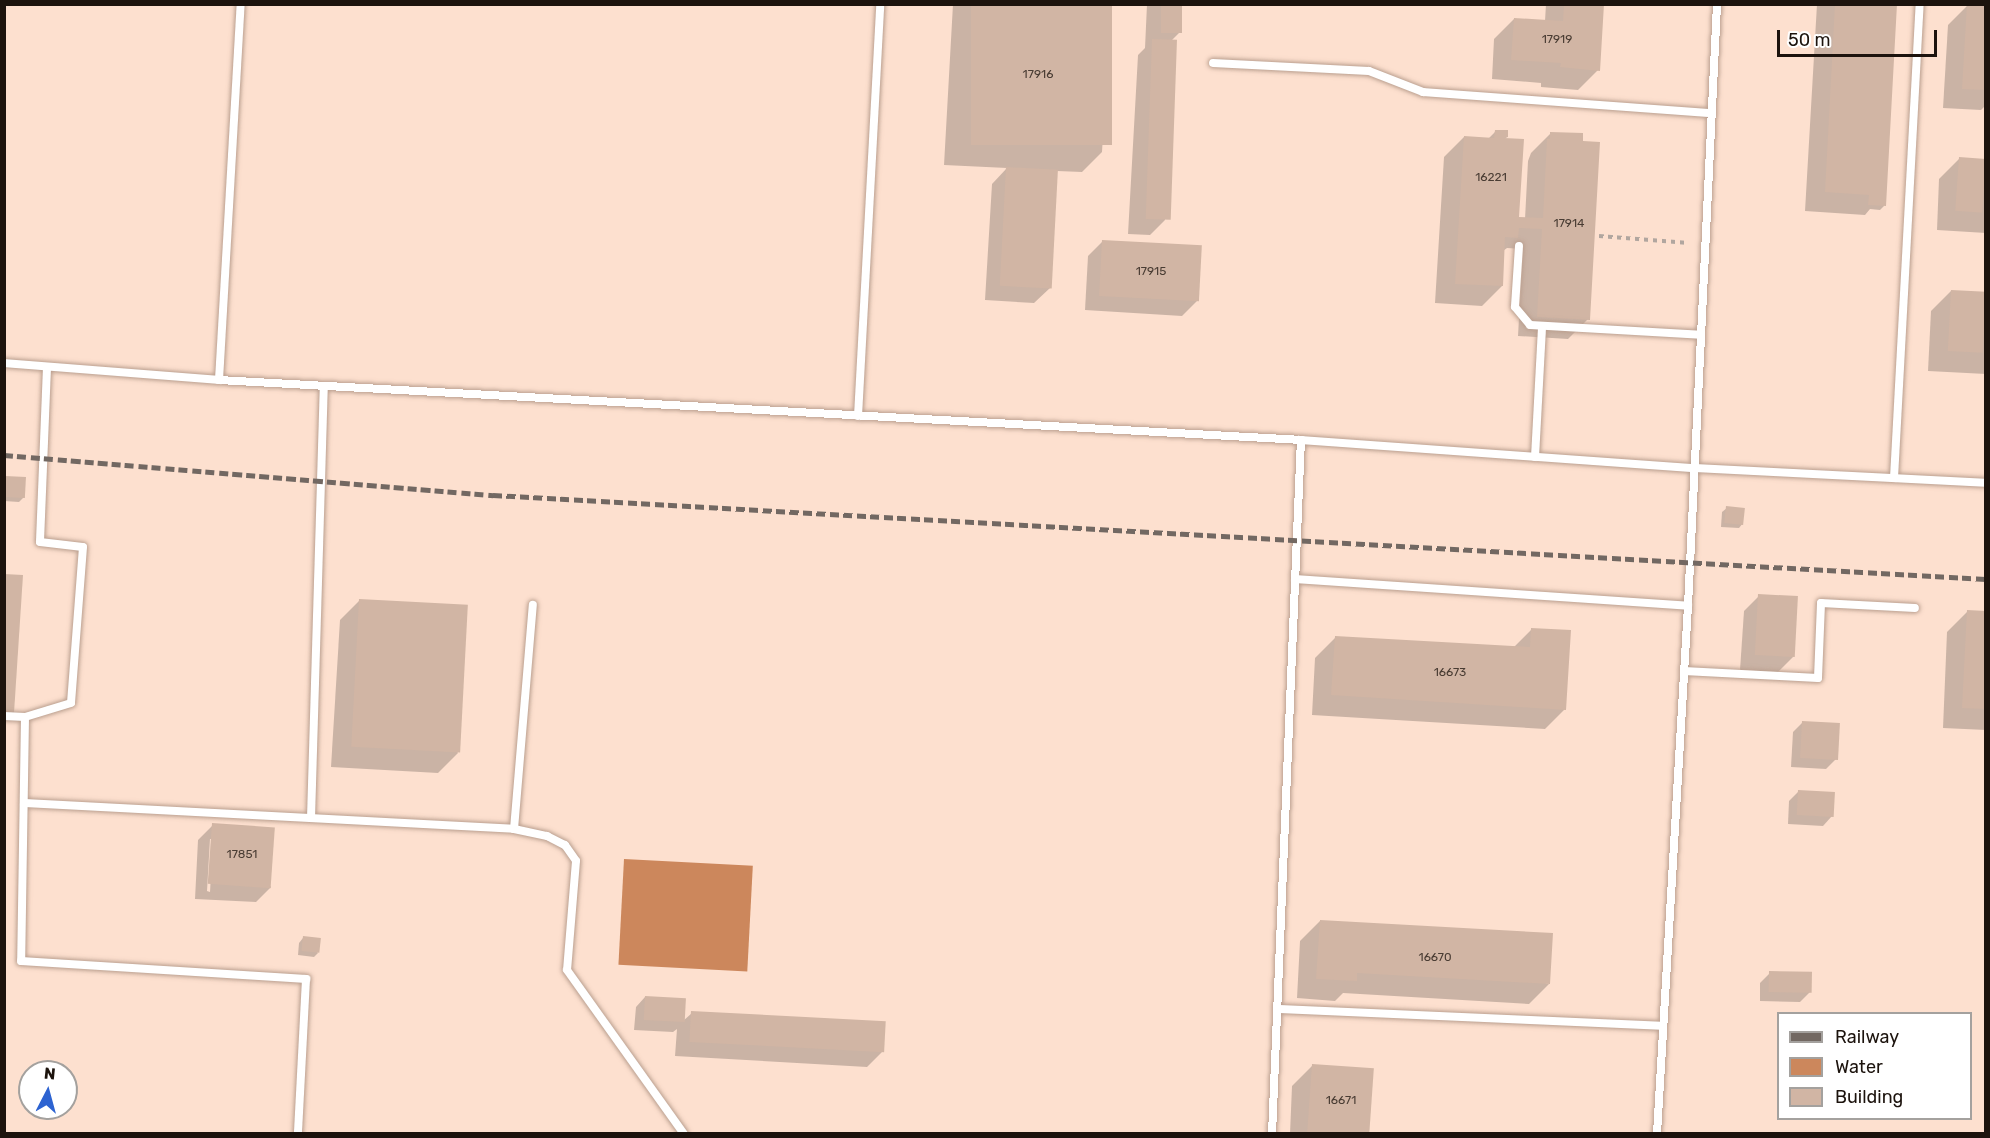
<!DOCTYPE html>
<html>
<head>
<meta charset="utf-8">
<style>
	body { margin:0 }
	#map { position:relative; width:1990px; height:1138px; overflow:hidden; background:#fbefe8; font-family:Rubik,sans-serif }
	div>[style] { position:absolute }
	.built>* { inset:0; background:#fde0cf }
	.water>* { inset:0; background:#cc875c; transform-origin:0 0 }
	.shadow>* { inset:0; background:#0003 }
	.building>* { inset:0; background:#d1b5a4; transform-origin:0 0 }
	.path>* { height:4px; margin-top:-2px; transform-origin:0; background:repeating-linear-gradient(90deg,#b1a69f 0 4.5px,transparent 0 9px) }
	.roads { filter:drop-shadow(0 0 2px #ba9f8f) drop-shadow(0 0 2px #ba9f8f) }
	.lane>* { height:8px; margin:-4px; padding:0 4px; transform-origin:4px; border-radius:4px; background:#fff }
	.rail>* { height:4.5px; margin-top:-2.25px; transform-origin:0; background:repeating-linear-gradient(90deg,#726862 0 9px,transparent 0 13.5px) }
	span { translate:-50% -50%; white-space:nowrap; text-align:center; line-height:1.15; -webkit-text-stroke:4.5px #fff; paint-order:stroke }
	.number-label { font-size:12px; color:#493c33 }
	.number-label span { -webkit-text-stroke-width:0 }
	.frame { position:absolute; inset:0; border:6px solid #1c130d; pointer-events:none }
	.legend { position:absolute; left:1777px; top:1012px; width:195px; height:108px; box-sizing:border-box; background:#fff; border:2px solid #a4a19e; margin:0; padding:8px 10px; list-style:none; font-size:18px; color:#1c130d }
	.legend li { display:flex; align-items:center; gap:12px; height:30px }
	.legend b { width:30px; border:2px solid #a4a19e }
	.north { position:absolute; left:18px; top:1060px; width:60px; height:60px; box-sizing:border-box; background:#fff; border:2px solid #a4a19e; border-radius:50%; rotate:6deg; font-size:16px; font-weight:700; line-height:24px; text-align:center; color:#1c130d }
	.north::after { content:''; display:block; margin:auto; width:21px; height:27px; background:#2d63d1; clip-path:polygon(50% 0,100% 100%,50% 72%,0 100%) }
	.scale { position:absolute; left:1777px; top:30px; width:160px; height:27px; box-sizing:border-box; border:3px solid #1c130d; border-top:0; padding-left:8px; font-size:18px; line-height:21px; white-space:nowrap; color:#1c130d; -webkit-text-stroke:4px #fff; paint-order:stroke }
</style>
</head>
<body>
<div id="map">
	<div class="built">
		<i style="clip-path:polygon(evenodd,5px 5px,1985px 5px,1985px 1133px,5px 1134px,5px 5px,1778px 1014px,1970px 1014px,1970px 1118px,1778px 1118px,1778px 1014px,5px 5px,30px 1072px,66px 1072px,66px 1108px,30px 1108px,30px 1072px)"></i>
	</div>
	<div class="water">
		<i style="left:624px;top:859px;width:129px;height:106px;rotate:3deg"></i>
	</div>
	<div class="shadow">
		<i style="clip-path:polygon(953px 4px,1111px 4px,1102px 152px,1082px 172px,1057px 171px,1050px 288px,1034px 303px,985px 300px,992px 184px,1007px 168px,944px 165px)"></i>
		<i style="clip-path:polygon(1147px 4px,1181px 4px,1179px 33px,1171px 41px,1165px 220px,1150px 235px,1128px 234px,1138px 55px,1145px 48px)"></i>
		<i style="clip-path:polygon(1546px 4px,1603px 4px,1598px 70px,1578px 90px,1541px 87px,1541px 83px,1492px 79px,1494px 39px,1514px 19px,1545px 21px)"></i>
		<i style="clip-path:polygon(1817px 4px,1896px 4px,1884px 206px,1880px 210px,1870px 209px,1865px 215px,1805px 211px)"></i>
		<i style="clip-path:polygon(1968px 5px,1986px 6px,1986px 105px,1981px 110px,1943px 108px,1948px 25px)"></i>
		<i style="clip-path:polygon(1495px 132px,1507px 137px,1503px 140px,1518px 218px,1525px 219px,1528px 161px,1531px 153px,1551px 133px,1588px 319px,1568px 339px,1518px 336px,1523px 249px,1507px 248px,1503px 251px,1502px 286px,1482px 306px,1435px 303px,1444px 157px,1464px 137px,1488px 139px)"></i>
		<i style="clip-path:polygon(1959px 159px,1986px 160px,1986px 233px,1937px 230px,1939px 179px)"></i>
		<i style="clip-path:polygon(1103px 241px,1197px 301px,1182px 316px,1085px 310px,1088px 256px)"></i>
		<i style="clip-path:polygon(1951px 291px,1986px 293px,1986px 374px,1928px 371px,1931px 311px)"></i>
		<i style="clip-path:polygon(6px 478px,24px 497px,19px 502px,4px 501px)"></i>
		<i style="clip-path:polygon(1727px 508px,1743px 523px,1739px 528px,1721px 527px,1722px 512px)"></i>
		<i style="clip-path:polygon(1759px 596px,1793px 657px,1778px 672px,1740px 670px,1744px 611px)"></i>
		<i style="clip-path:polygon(360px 600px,458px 753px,438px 773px,331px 767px,340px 620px)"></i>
		<i style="clip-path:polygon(1967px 612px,1986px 613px,1986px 730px,1943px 728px,1947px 632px)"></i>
		<i style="clip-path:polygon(1531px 630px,1565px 709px,1545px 729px,1312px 715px,1315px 658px,1335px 638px,1513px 648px)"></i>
		<i style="clip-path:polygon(1803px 722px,1836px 759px,1826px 769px,1791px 767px,1793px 732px)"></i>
		<i style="clip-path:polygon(1799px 791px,1832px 816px,1823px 826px,1788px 824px,1789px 801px)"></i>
		<i style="clip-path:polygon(evenodd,213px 825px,271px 887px,256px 902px,195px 899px,198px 840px,213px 825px,210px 839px,213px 839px,210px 892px,207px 891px,210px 839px)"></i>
		<i style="clip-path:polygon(1320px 921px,1549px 984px,1529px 1004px,1343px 993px,1335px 1001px,1297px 998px,1300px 941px)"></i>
		<i style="clip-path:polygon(303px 938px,318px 953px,314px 957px,298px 955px,299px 943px)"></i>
		<i style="clip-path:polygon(1770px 973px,1810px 992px,1800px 1002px,1760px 1001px,1760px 983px)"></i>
		<i style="clip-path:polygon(645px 997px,683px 1021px,692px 1013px,882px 1052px,867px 1067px,675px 1056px,677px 1029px,673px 1032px,634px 1030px,636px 1007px)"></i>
		<i style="clip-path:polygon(1312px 1066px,1368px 1134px,1290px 1134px,1292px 1086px)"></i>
	</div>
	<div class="building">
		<i style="left:971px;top:4px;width:141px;height:141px"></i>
		<i style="left:1161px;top:4px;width:21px;height:29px"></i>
		<i style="clip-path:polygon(1564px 4px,1604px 4px,1600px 71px,1560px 67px,1561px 63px,1511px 60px,1514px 18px,1563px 21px)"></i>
		<i style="clip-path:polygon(1835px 4px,1897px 4px,1886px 206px,1868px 205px,1869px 195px,1825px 192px)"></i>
		<i style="clip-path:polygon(1967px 4px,1986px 5px,1986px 90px,1962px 89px)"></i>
		<i style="left:1152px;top:39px;width:25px;height:180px;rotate:2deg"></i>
		<i style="clip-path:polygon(1495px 130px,1508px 130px,1508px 137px,1504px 138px,1524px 139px,1519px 217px,1543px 218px,1547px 139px,1550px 139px,1550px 132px,1583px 133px,1583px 141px,1600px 142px,1590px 320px,1537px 317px,1542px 229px,1519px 228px,1518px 238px,1505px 237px,1503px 286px,1455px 284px,1464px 136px,1494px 138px)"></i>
		<i style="left:1959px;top:157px;width:27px;height:54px;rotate:4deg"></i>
		<i style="left:1006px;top:167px;width:52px;height:119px;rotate:3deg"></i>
		<i style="left:1102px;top:240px;width:100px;height:56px;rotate:3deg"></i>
		<i style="left:1951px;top:290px;width:35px;height:61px;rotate:3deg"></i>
		<i style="left:5px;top:476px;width:21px;height:21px;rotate:3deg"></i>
		<i style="left:1726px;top:506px;width:19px;height:17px;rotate:6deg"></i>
		<i style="clip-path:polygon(4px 574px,23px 575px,14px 713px,4px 713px)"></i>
		<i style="left:1758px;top:594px;width:40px;height:61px;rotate:3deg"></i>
		<i style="left:359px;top:599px;width:109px;height:148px;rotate:3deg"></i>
		<i style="clip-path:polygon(1967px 610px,1986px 611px,1986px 709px,1962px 708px)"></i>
		<i style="clip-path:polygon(1531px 628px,1571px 630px,1566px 710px,1331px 695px,1335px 636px,1530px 647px)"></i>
		<i style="left:1802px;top:721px;width:38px;height:37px;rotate:3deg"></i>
		<i style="left:1798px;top:790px;width:37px;height:25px;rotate:3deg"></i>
		<i style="left:212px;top:823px;width:63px;height:61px;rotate:4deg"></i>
		<i style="clip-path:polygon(1320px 920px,1553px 933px,1550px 984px,1357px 973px,1357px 981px,1316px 979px)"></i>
		<i style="left:303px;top:936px;width:18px;height:15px;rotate:6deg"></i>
		<i style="left:1769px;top:971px;width:43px;height:21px;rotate:1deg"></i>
		<i style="left:645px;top:996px;width:41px;height:24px;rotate:3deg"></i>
		<i style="left:691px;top:1011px;width:195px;height:31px;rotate:3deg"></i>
		<i style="left:1312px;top:1064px;width:62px;height:70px;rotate:4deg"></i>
	</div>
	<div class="path">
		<i style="left:1599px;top:236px;width:90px;rotate:4.4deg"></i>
	</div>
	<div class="roads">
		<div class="lane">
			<i style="left:1213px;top:63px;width:156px;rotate:2.9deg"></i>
			<i style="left:1369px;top:71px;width:58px;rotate:21.3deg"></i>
			<i style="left:1423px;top:92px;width:289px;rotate:4.2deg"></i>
			<i style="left:1519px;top:246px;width:61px;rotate:93.8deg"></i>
			<i style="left:1515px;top:307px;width:23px;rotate:50deg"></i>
			<i style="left:1530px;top:325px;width:171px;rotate:3.3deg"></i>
			<i style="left:4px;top:363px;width:216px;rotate:4.5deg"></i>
			<i style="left:219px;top:380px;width:1084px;rotate:3.17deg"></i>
			<i style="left:1301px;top:440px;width:394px;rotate:4.1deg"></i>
			<i style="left:1694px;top:468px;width:292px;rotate:2.9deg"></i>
			<i style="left:47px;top:367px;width:175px;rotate:92.3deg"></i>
			<i style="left:40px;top:542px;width:43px;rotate:6.6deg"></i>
			<i style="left:83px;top:547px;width:156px;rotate:94.4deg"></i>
			<i style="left:71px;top:703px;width:48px;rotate:163.1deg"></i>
			<i style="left:25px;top:717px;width:244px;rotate:90.9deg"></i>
			<i style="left:21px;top:961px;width:286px;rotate:3.6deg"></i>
			<i style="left:306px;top:979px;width:155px;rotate:93deg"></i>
			<i style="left:219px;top:380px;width:377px;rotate:-86.7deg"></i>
			<i style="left:858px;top:416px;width:413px;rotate:-86.9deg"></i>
			<i style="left:1535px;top:457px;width:131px;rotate:-86.9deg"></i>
			<i style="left:1894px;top:478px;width:475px;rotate:-86.9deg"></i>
			<i style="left:1295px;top:579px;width:394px;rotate:3.9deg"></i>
			<i style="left:1684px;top:671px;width:134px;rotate:3deg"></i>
			<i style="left:1818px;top:678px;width:75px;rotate:-87.7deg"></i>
			<i style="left:1821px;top:603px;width:94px;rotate:3deg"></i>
			<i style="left:4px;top:716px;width:21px;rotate:3deg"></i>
			<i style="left:24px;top:803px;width:491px;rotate:3deg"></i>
			<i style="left:514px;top:829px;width:225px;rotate:-85.2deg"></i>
			<i style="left:311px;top:818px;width:432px;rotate:-88.3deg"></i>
			<i style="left:514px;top:829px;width:34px;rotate:12deg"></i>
			<i style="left:547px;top:836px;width:20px;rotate:27deg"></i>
			<i style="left:565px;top:845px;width:19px;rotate:55deg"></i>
			<i style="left:576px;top:861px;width:109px;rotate:94.7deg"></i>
			<i style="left:567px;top:970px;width:201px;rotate:54.5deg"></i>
			<i style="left:1278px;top:1009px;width:385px;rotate:2.5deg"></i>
			<i style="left:1272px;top:1134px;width:695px;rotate:-87.61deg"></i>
			<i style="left:1657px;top:1134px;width:529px;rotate:-86.64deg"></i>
			<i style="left:1688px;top:606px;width:603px;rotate:-87.24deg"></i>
		</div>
	</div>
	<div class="rail">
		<i style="left:4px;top:455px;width:491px;rotate:4.7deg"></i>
		<i style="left:493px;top:495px;width:1495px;rotate:3.22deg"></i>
	</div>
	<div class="number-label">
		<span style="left:1557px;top:40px">17919</span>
		<span style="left:1038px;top:75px">17916</span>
		<span style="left:1491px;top:178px">16221</span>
		<span style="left:1569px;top:224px">17914</span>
		<span style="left:1151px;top:272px">17915</span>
		<span style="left:1450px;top:673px">16673</span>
		<span style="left:242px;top:855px">17851</span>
		<span style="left:1435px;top:958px">16670</span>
		<span style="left:1341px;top:1101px">16671</span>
	</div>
	<div class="frame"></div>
	<ul class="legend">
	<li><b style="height:8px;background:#726862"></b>Railway</li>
	<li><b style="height:16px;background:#cc875c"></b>Water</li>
	<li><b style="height:16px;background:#d1b5a4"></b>Building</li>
	</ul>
	<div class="north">N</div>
	<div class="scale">50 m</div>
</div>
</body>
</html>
